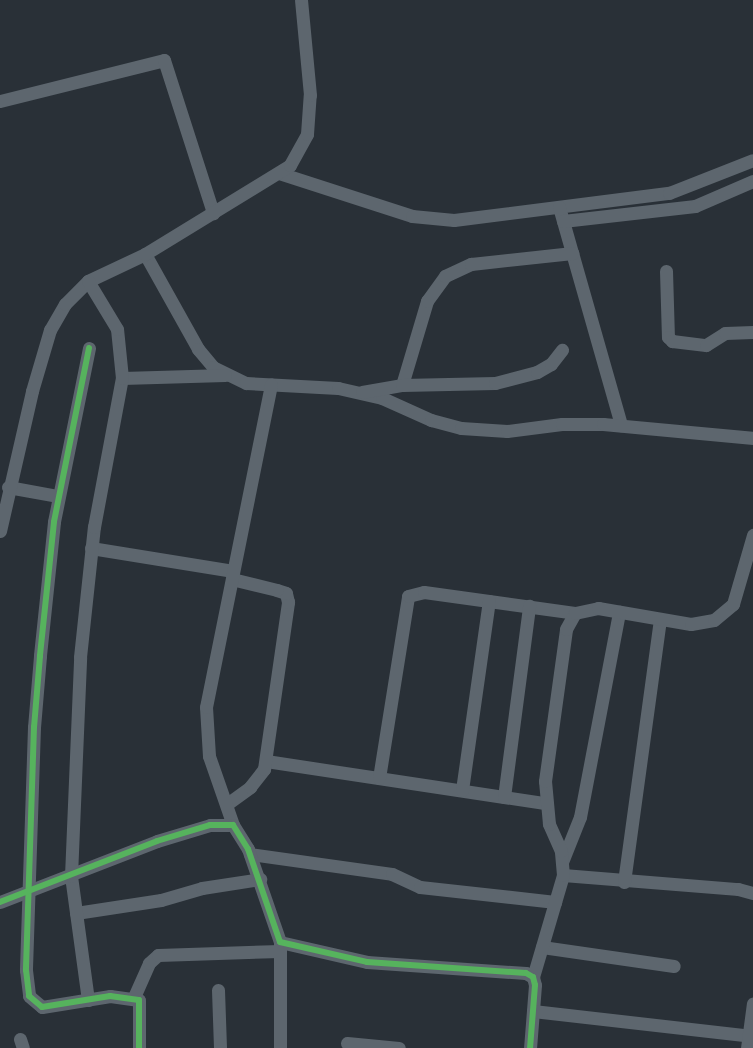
<!DOCTYPE html>
<html>
<head>
<meta charset="utf-8">
<style>
	body { margin:0 }
	#map { position:relative; width:753px; height:1048px; overflow:hidden; background:#293037; font-family:"Exo 2",sans-serif }
	div>[style] { position:absolute }
	.minor>* { height:13px; margin:-6.5px; padding:0 6.5px; transform-origin:6.5px; border-radius:6.5px; background:#5d666e }
	.cycleway>* { height:6px; margin:-3px; padding:0 3px; transform-origin:3px; border-radius:3px; background:#56b35d }
	span { translate:-50% -50%; white-space:nowrap; text-align:center; line-height:1.15; -webkit-text-stroke:3.5px #192733; paint-order:stroke }
</style>
</head>
<body>
<div id="map">
	<div class="minor">
		<i style="left:0;top:101px;width:169px;rotate:-14deg"></i>
		<i style="left:164px;top:60px;width:161px;rotate:72.2deg"></i>
		<i style="left:279px;top:173px;width:140px;rotate:17.9deg"></i>
		<i style="left:412px;top:216px;width:42px;rotate:5.4deg"></i>
		<i style="left:454px;top:220px;width:217px;rotate:-7.2deg"></i>
		<i style="left:669px;top:193px;width:90px;rotate:-21.4deg"></i>
		<i style="left:559px;top:207px;width:227px;rotate:74.1deg"></i>
		<i style="left:563px;top:221px;width:133px;rotate:-6.5deg"></i>
		<i style="left:695px;top:206px;width:63px;rotate:-23.3deg"></i>
		<i style="left:145px;top:254px;width:109px;rotate:60.8deg"></i>
		<i style="left:198px;top:349px;width:23px;rotate:50deg"></i>
		<i style="left:213px;top:367px;width:37px;rotate:26deg"></i>
		<i style="left:246px;top:383px;width:92px;rotate:3.1deg"></i>
		<i style="left:338px;top:388px;width:45px;rotate:12.8deg"></i>
		<i style="left:382px;top:398px;width:54px;rotate:24.2deg"></i>
		<i style="left:431px;top:420px;width:31px;rotate:15deg"></i>
		<i style="left:461px;top:428px;width:46px;rotate:3.7deg"></i>
		<i style="left:507px;top:431px;width:55px;rotate:-7.3deg"></i>
		<i style="left:562px;top:424px;width:41px"></i>
		<i style="left:603px;top:424px;width:151px;rotate:5.3deg"></i>
		<i style="left:666px;top:271px;width:66px;rotate:88.3deg"></i>
		<i style="left:668px;top:337px;width:6px;rotate:45deg"></i>
		<i style="left:672px;top:341px;width:34px;rotate:7deg"></i>
		<i style="left:706px;top:345px;width:22px;rotate:-32deg"></i>
		<i style="left:725px;top:333px;width:28px;rotate:-2deg"></i>
		<i style="left:89px;top:348px;width:177px;rotate:101.4deg"></i>
		<i style="left:54px;top:522px;width:135px;rotate:96deg"></i>
		<i style="left:40px;top:656px;width:71px;rotate:94.8deg"></i>
		<i style="left:34px;top:727px;width:243px;rotate:91.9deg"></i>
		<i style="left:26px;top:970px;width:26px;rotate:83deg"></i>
		<i style="left:29px;top:996px;width:17px;rotate:40deg"></i>
		<i style="left:42px;top:1007px;width:69px;rotate:-9.2deg"></i>
		<i style="left:110px;top:996px;width:29px;rotate:8deg"></i>
		<i style="left:139px;top:1000px;width:48px;rotate:90deg"></i>
		<i style="left:122px;top:378px;width:103px;rotate:-1.7deg"></i>
		<i style="left:402px;top:385px;width:88px;rotate:-73.4deg"></i>
		<i style="left:427px;top:301px;width:31px;rotate:-54deg"></i>
		<i style="left:445px;top:276px;width:29px;rotate:-25deg"></i>
		<i style="left:471px;top:264px;width:102px;rotate:-6.2deg"></i>
		<i style="left:362px;top:392px;width:41px;rotate:-9.9deg"></i>
		<i style="left:402px;top:385px;width:93px;rotate:-1.2deg"></i>
		<i style="left:495px;top:383px;width:43px;rotate:-14.7deg"></i>
		<i style="left:537px;top:372px;width:16px;rotate:-30deg"></i>
		<i style="left:551px;top:364px;width:18px;rotate:-52deg"></i>
		<i style="left:8px;top:487px;width:51px;rotate:10.2deg"></i>
		<i style="left:0;top:531px;width:144px;rotate:-77.1deg"></i>
		<i style="left:32px;top:391px;width:64px;rotate:-73.6deg"></i>
		<i style="left:50px;top:330px;width:30px;rotate:-60deg"></i>
		<i style="left:65px;top:304px;width:33px;rotate:-45deg"></i>
		<i style="left:88px;top:281px;width:63px;rotate:-25.3deg"></i>
		<i style="left:145px;top:254px;width:170px;rotate:-31.5deg"></i>
		<i style="left:290px;top:165px;width:35px;rotate:-61deg"></i>
		<i style="left:307px;top:134px;width:39px;rotate:-86deg"></i>
		<i style="left:310px;top:95px;width:95px;rotate:-95.4deg"></i>
		<i style="left:91px;top:548px;width:144px;rotate:9.2deg"></i>
		<i style="left:266px;top:761px;width:282px;rotate:8.6deg"></i>
		<i style="left:379px;top:778px;width:184px;rotate:-80.9deg"></i>
		<i style="left:408px;top:596px;width:16px;rotate:-14deg"></i>
		<i style="left:424px;top:592px;width:152px;rotate:7.9deg"></i>
		<i style="left:462px;top:790px;width:191px;rotate:-81.9deg"></i>
		<i style="left:504px;top:797px;width:193px;rotate:-82.5deg"></i>
		<i style="left:227px;top:804px;width:29px;rotate:-36deg"></i>
		<i style="left:250px;top:787px;width:23px;rotate:-52deg"></i>
		<i style="left:264px;top:769px;width:169px;rotate:-81.8deg"></i>
		<i style="left:288px;top:602px;width:9px;rotate:-103deg"></i>
		<i style="left:286px;top:593px;width:9px;rotate:-162deg"></i>
		<i style="left:277px;top:590px;width:46px;rotate:-166.3deg"></i>
		<i style="left:233px;top:825px;width:73px;rotate:-109.2deg"></i>
		<i style="left:209px;top:756px;width:49px;rotate:-93.5deg"></i>
		<i style="left:206px;top:707px;width:329px;rotate:-78.6deg"></i>
		<i style="left:250px;top:854px;width:143px;rotate:8deg"></i>
		<i style="left:392px;top:874px;width:31px;rotate:25deg"></i>
		<i style="left:420px;top:887px;width:136px;rotate:6.3deg"></i>
		<i style="left:562px;top:862px;width:48px;rotate:-68.2deg"></i>
		<i style="left:580px;top:817px;width:209px;rotate:-79.2deg"></i>
		<i style="left:563px;top:875px;width:176px;rotate:4.6deg"></i>
		<i style="left:738px;top:889px;width:16px;rotate:15deg"></i>
		<i style="left:624px;top:882px;width:265px;rotate:-82.2deg"></i>
		<i style="left:0;top:902px;width:168px;rotate:-21.2deg"></i>
		<i style="left:157px;top:841px;width:55px;rotate:-16.8deg"></i>
		<i style="left:210px;top:825px;width:23px"></i>
		<i style="left:233px;top:825px;width:28px;rotate:58deg"></i>
		<i style="left:248px;top:849px;width:98px;rotate:71deg"></i>
		<i style="left:280px;top:942px;width:89px;rotate:12.9deg"></i>
		<i style="left:367px;top:962px;width:159px;rotate:4deg"></i>
		<i style="left:526px;top:973px;width:8px;rotate:30deg"></i>
		<i style="left:533px;top:977px;width:8px;rotate:76deg"></i>
		<i style="left:535px;top:985px;width:63px;rotate:94.5deg"></i>
		<i style="left:76px;top:913px;width:86px;rotate:-8.7deg"></i>
		<i style="left:161px;top:900px;width:43px;rotate:-16.3deg"></i>
		<i style="left:202px;top:888px;width:59px;rotate:-8.8deg"></i>
		<i style="left:542px;top:947px;width:133px;rotate:8.2deg"></i>
		<i style="left:533px;top:977px;width:106px;rotate:-73.6deg"></i>
		<i style="left:563px;top:875px;width:24px;rotate:-95deg"></i>
		<i style="left:561px;top:851px;width:30px;rotate:-114deg"></i>
		<i style="left:549px;top:824px;width:43px;rotate:-95.3deg"></i>
		<i style="left:545px;top:781px;width:153px;rotate:-82.1deg"></i>
		<i style="left:566px;top:629px;width:18px;rotate:-61deg"></i>
		<i style="left:575px;top:613px;width:24px;rotate:-12deg"></i>
		<i style="left:598px;top:608px;width:94px;rotate:9.8deg"></i>
		<i style="left:691px;top:624px;width:23px;rotate:-10deg"></i>
		<i style="left:714px;top:620px;width:25px;rotate:-40deg"></i>
		<i style="left:733px;top:604px;width:72px;rotate:-73.8deg"></i>
		<i style="left:218px;top:990px;width:58px;rotate:88deg"></i>
		<i style="left:134px;top:997px;width:37px;rotate:-66deg"></i>
		<i style="left:149px;top:963px;width:12px;rotate:-42deg"></i>
		<i style="left:158px;top:955px;width:122px;rotate:-1.9deg"></i>
		<i style="left:88px;top:1000px;width:125px;rotate:-97.8deg"></i>
		<i style="left:71px;top:876px;width:219px;rotate:-87.6deg"></i>
		<i style="left:80px;top:657px;width:131px;rotate:-83.9deg"></i>
		<i style="left:94px;top:527px;width:152px;rotate:-79.4deg"></i>
		<i style="left:122px;top:378px;width:49px;rotate:-95.8deg"></i>
		<i style="left:117px;top:329px;width:56px;rotate:-121.1deg"></i>
		<i style="left:533px;top:1011px;width:221px;rotate:6.5deg"></i>
		<i style="left:20px;top:1039px;width:9px;rotate:72deg"></i>
		<i style="left:347px;top:1043px;width:52px;rotate:5.5deg"></i>
		<i style="left:280px;top:1048px;width:106px;rotate:-90deg"></i>
		<i style="left:747px;top:1048px;width:45px;rotate:-82.4deg"></i>
	</div>
	<div class="cycleway">
		<i style="left:89px;top:348px;width:177px;rotate:101.4deg"></i>
		<i style="left:54px;top:522px;width:135px;rotate:96deg"></i>
		<i style="left:40px;top:656px;width:71px;rotate:94.8deg"></i>
		<i style="left:34px;top:727px;width:243px;rotate:91.9deg"></i>
		<i style="left:26px;top:970px;width:26px;rotate:83deg"></i>
		<i style="left:29px;top:996px;width:17px;rotate:40deg"></i>
		<i style="left:42px;top:1007px;width:69px;rotate:-9.2deg"></i>
		<i style="left:110px;top:996px;width:29px;rotate:8deg"></i>
		<i style="left:139px;top:1000px;width:48px;rotate:90deg"></i>
		<i style="left:0;top:902px;width:168px;rotate:-21.2deg"></i>
		<i style="left:157px;top:841px;width:55px;rotate:-16.8deg"></i>
		<i style="left:210px;top:825px;width:23px"></i>
		<i style="left:233px;top:825px;width:28px;rotate:58deg"></i>
		<i style="left:248px;top:849px;width:98px;rotate:71deg"></i>
		<i style="left:280px;top:942px;width:89px;rotate:12.9deg"></i>
		<i style="left:367px;top:962px;width:159px;rotate:4deg"></i>
		<i style="left:526px;top:973px;width:8px;rotate:30deg"></i>
		<i style="left:533px;top:977px;width:8px;rotate:76deg"></i>
		<i style="left:535px;top:985px;width:63px;rotate:94.5deg"></i>
	</div>
</div>
</body>
</html>
